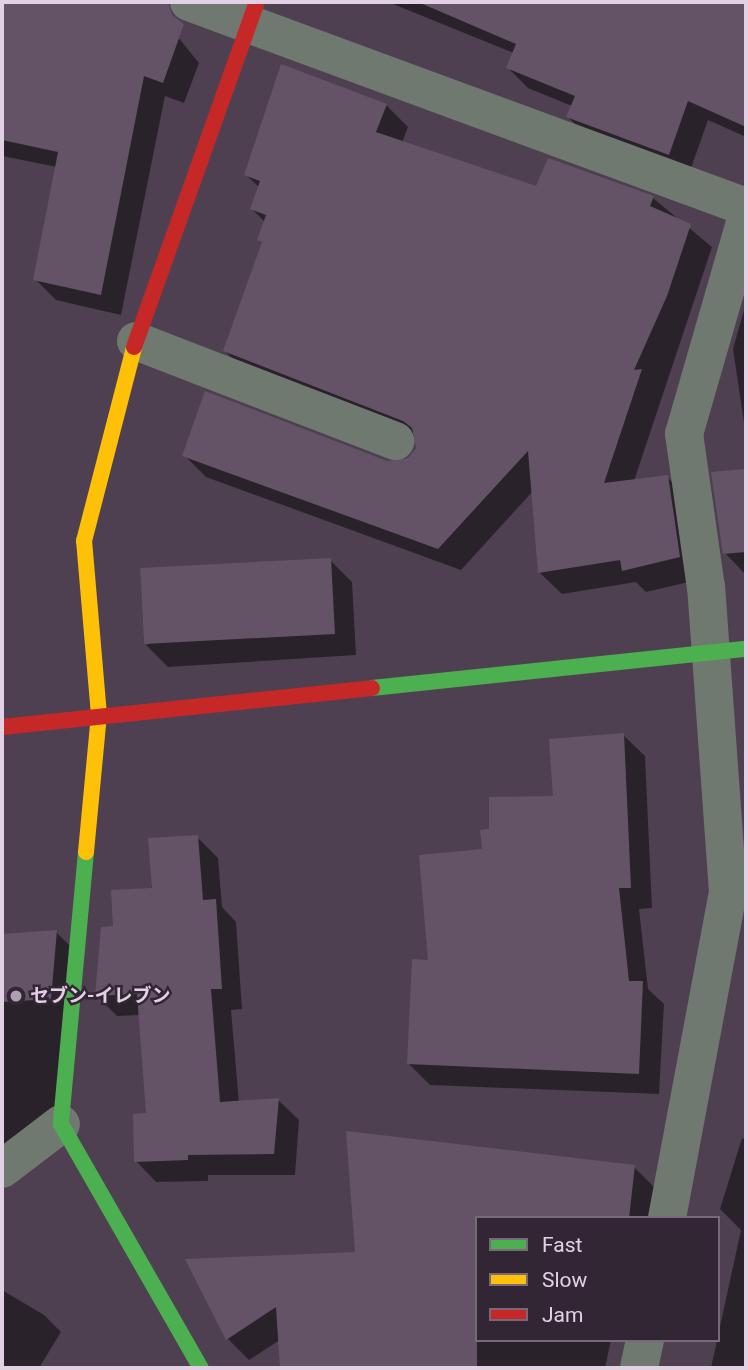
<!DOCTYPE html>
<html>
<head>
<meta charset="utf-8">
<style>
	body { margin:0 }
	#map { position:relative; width:748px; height:1370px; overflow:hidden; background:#4f4051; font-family:Roboto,"Noto Sans JP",sans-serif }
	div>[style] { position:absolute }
	.shadow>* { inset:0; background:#0007 }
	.building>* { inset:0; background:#645366; transform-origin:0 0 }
	.street>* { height:38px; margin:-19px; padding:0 19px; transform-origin:19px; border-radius:19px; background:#707970 }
	.fast>* { height:16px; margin:-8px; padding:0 8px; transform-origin:8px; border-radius:8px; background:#4caf50 }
	.slow>* { height:16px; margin:-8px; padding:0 8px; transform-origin:8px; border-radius:8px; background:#ffc107 }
	.jam>* { height:16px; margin:-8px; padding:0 8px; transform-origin:8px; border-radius:8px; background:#c62828 }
	.dots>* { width:19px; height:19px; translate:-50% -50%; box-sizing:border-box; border:4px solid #322534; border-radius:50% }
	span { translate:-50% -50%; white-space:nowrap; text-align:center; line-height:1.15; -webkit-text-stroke:5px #322534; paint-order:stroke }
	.poi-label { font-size:19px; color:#e2d0e4; font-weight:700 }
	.left { translate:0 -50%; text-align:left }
	.frame { position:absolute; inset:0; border:4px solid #e2d0e4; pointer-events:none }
	.legend { position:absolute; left:475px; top:1216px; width:245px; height:126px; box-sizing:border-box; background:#322534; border:2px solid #78697a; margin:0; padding:9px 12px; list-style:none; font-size:21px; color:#e2d0e4 }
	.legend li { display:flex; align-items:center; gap:14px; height:35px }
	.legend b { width:35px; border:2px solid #78697a }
</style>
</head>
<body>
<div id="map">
	<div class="shadow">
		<i style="clip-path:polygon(2px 2px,106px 2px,169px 26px,199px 63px,184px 103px,165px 96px,121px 315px,56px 300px,35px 279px,57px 167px,2px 156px)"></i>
		<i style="clip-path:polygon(388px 2px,746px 2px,746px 137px,708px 120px,689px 174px,588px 137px,568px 117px,572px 106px,528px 88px,508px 68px,514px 53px)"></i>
		<i style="clip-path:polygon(386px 105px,408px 127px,402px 143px,537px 188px,653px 198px,712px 247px,634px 481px,667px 477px,689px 499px,701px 579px,646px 592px,636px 582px,562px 594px,540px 573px,533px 491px,461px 570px,206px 477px,184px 455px,387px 463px,409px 460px,417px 449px,416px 438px,247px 373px,225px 351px,263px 244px,259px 239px,265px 222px,252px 209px,260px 188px,246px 175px)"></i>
		<i style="clip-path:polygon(746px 303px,746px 436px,733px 349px)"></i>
		<i style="clip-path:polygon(746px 471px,746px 573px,745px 574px,725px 553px,713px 473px)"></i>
		<i style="clip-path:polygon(330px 560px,352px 582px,356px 655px,168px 667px,146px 645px)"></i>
		<i style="clip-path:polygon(623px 735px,645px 756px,652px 908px,639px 909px,648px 989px,664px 1004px,659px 1094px,430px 1085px,408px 1063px,430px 962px,491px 831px,555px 798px)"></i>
		<i style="clip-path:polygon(197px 837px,218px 858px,222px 907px,236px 922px,242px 1009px,231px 1010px,239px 1103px,278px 1100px,299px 1120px,295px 1175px,208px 1175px,208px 1181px,156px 1182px,136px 1161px,148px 1115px,140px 1015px,117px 1016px,97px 996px,115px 928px)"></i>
		<i style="clip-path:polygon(56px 932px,78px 954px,58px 1114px,2px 1156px,2px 936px)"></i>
		<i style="clip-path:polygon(742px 1138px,746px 1140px,746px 1368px,711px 1368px,741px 1230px,720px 1209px)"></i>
		<i style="clip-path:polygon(634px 1167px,656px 1189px,652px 1218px,477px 1218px,477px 1340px,611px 1340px,605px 1368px,281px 1368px,280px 1340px,249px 1360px,228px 1339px,188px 1260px,357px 1254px)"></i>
		<i style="clip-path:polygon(2px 1290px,44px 1315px,61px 1332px,39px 1368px,2px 1368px)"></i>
	</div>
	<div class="building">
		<i style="clip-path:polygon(2px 2px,168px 2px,172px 15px,184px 24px,163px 83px,144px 76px,101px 295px,33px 280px,58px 152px,2px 140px)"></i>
		<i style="clip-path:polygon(418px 2px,746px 2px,746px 127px,688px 101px,669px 155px,566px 117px,575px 96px,506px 68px,516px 44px)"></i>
		<i style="clip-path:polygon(281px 64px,387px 104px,376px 132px,536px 186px,548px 158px,654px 196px,650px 206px,691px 224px,667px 296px,634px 370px,642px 369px,604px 483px,668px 475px,680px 557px,622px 571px,620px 560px,538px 573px,528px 451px,438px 549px,182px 456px,205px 391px,387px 461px,408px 458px,416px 448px,412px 428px,403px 421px,223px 351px,262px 242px,257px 240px,266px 215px,250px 209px,260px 181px,244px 175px)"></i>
		<i style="clip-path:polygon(746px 469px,746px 552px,723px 554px,711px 472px)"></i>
		<i style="left:331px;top:558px;width:76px;height:191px;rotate:87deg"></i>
		<i style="clip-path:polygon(624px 733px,631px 888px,619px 888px,629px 981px,643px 981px,639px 1074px,407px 1064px,412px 959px,428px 960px,419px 855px,482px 849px,480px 830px,489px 829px,489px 797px,553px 796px,549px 739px)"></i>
		<i style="clip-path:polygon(198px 835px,203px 900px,216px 899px,222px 989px,211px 989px,220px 1102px,279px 1098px,274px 1154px,188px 1155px,188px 1160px,134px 1162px,133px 1114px,146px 1113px,137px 994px,95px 996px,101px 927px,113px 926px,111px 890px,152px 888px,148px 838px)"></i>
		<i style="clip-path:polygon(57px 930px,51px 999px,2px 1002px,2px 934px)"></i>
		<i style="clip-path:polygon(346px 1131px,635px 1165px,629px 1218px,477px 1218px,477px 1368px,280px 1368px,276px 1307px,226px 1340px,185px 1259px,355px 1252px)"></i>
	</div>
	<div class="street">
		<i style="left:189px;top:2px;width:594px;rotate:20.21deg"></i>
		<i style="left:136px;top:341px;width:278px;rotate:21.1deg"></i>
		<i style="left:2px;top:1169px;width:74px;rotate:-37.3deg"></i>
		<i style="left:667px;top:1218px;width:332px;rotate:-79.4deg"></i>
		<i style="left:728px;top:892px;width:305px;rotate:-94.1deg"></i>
		<i style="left:706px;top:588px;width:156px;rotate:-98.1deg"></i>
		<i style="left:684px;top:434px;width:224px;rotate:-73.9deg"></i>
		<i style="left:639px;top:1368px;width:29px;rotate:-78deg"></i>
	</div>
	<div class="fast">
		<i style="left:372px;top:688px;width:376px;rotate:-6deg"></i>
		<i style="left:86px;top:852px;width:273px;rotate:95.3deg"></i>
		<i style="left:61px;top:1124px;width:281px;rotate:60.2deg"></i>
	</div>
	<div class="slow">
		<i style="left:86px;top:852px;width:138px;rotate:-84.6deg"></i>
		<i style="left:99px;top:715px;width:175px;rotate:-94.9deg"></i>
		<i style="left:84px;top:541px;width:200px;rotate:-75.5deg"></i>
	</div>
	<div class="jam">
		<i style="left:134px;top:347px;width:366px;rotate:-70.4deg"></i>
		<i style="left:2px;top:727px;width:372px;rotate:-6deg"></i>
	</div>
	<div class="dots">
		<i style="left:16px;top:996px;background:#af9eb1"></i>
	</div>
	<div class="poi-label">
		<span class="left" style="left:30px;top:996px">セブン-イレブン</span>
	</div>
	<div class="frame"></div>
	<ul class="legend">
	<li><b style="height:9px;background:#4caf50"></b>Fast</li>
	<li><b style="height:9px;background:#ffc107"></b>Slow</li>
	<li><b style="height:9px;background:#c62828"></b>Jam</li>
	</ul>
</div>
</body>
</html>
